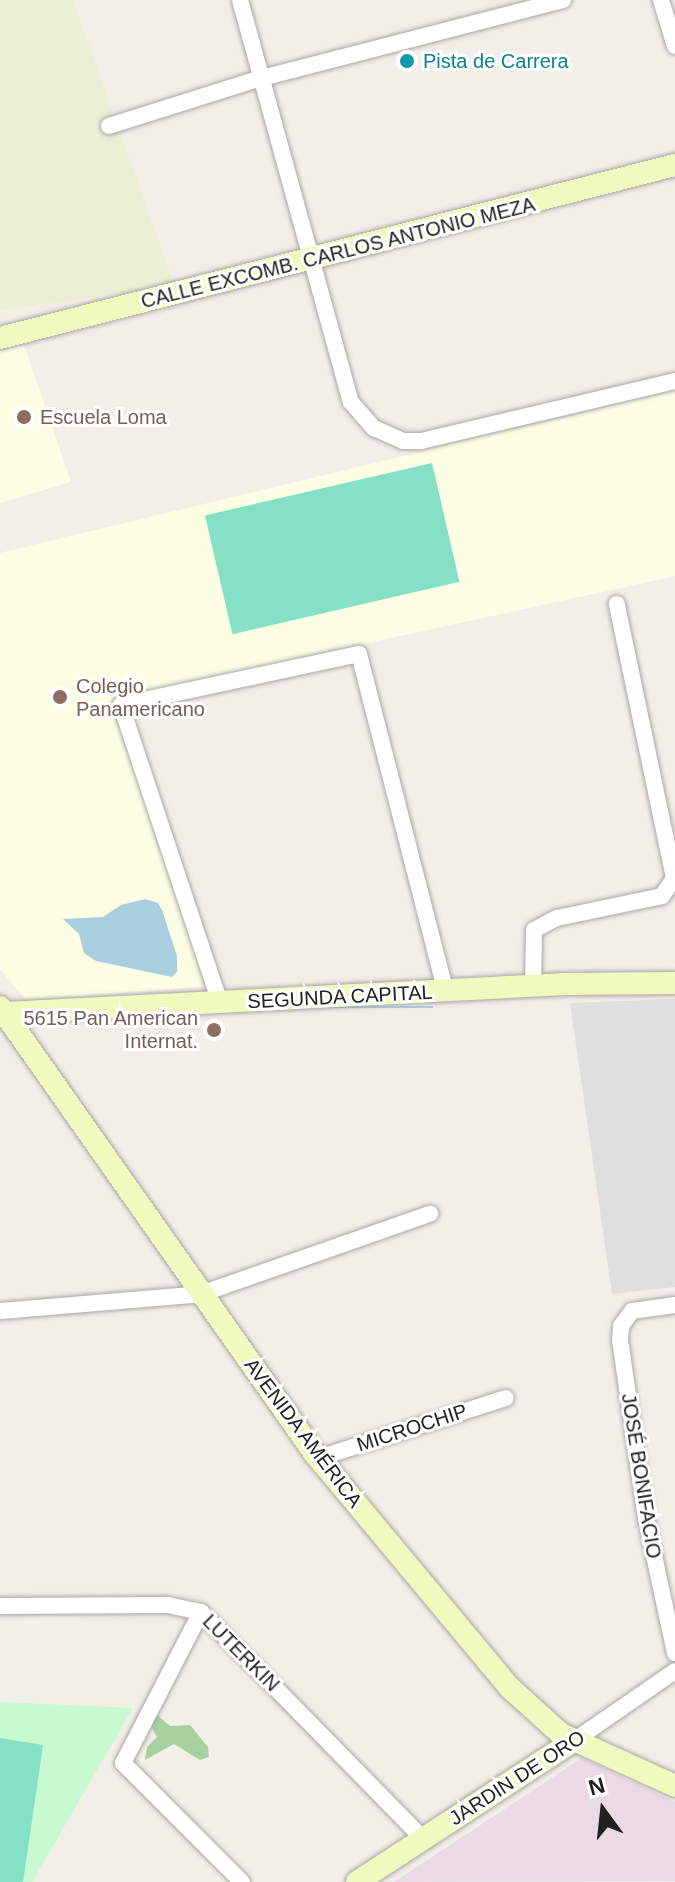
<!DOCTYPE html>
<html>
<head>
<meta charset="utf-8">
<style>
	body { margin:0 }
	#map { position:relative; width:675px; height:1882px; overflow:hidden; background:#f2efe8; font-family:Helvetica,sans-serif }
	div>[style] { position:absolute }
	.residential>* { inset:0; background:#dfdfde }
	.industrial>* { inset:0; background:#ebdae6 }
	.education>* { inset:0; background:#fcffe4 }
	.farmland>* { inset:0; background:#ebf0d4 }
	.forest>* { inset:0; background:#a7d19d }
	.park>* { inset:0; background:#c7fad0 }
	.pitch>* { inset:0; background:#86e0c6; transform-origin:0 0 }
	.water>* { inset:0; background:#a9cedf; transform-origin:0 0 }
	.roads { filter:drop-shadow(0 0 2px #a8a8a8) drop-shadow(0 0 2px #a8a8a8) }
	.street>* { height:16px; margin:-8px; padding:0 8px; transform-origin:8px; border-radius:8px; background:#fff }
	.secondary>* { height:22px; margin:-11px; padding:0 11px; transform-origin:11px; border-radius:11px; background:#f1fabe }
	.dots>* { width:22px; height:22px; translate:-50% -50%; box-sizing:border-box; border:4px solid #fff; border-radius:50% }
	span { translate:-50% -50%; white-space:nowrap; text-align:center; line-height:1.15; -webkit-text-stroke:6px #fff; paint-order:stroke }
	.culture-label { font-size:20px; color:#0d838f }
	.left { translate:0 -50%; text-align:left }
	.street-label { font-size:20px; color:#212121 }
	.education-label { font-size:20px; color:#785e54 }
	.right { translate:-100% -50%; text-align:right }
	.north { position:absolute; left:563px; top:1770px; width:80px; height:80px; -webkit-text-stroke:6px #fff; paint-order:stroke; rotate:345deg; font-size:22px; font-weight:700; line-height:32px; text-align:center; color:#212121 }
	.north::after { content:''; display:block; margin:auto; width:28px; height:36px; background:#212121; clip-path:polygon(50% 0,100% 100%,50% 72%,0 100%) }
</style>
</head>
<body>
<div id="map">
	<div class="residential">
		<i style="clip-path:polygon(675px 999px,675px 1287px,612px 1294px,570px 1003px)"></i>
	</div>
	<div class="industrial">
		<i style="clip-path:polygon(582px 1758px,675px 1802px,675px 1881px,394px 1882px)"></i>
	</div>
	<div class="education">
		<i style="clip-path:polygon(24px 345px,71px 482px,0 503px,0 351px)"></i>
		<i style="clip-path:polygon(675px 391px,675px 576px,111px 699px,209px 986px,26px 1000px,0 969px,0 553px)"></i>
	</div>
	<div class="farmland">
		<i style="clip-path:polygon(0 0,73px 0,175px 287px,0 310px)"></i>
	</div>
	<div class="forest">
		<i style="clip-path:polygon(157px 1715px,170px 1726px,190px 1725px,208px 1747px,209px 1757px,200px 1760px,174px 1744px,145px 1760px,147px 1747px,157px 1737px,151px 1726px)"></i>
	</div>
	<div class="park">
		<i style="clip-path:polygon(0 1702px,133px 1708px,32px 1882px,0 1882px)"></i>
	</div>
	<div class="pitch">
		<i style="left:432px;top:463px;width:122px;height:233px;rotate:77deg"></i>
		<i style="clip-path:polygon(0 1738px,43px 1745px,23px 1882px,0 1882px)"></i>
	</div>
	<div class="water">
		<i style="clip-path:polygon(145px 899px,158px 903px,162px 910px,177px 956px,177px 972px,172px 977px,96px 961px,84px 953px,79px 934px,63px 919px,103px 917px,121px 905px)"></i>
		<i style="left:433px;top:1006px;width:2px;height:183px;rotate:90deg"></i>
	</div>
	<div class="roads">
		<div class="street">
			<i style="left:240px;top:0;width:417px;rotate:74.6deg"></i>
			<i style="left:351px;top:402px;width:35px;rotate:49deg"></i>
			<i style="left:374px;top:428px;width:32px;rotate:24deg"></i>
			<i style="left:403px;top:441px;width:18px"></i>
			<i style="left:421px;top:441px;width:261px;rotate:-13.3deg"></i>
			<i style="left:661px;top:0;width:48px;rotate:73.1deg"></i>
			<i style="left:109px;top:126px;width:156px;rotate:-17.5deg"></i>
			<i style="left:258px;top:79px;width:315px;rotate:-14.5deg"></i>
			<i style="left:533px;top:986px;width:56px;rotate:-89deg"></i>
			<i style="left:534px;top:930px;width:26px;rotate:-28deg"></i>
			<i style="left:557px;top:918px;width:107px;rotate:-11.8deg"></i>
			<i style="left:662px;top:896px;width:22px;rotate:-56deg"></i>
			<i style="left:674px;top:878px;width:280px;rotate:-101.8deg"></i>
			<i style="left:220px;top:1003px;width:314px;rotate:-108.4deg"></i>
			<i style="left:121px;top:705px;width:243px;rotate:-12.1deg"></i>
			<i style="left:359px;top:654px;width:349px;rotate:75.6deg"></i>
			<i style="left:675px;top:1305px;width:43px;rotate:172.1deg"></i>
			<i style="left:632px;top:1311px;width:19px;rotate:126deg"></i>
			<i style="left:621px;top:1326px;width:14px;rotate:94deg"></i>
			<i style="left:620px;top:1340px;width:180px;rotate:81.7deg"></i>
			<i style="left:646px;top:1518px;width:138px;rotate:77.9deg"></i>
			<i style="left:0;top:1311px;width:202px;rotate:-4.8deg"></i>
			<i style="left:201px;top:1294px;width:243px;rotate:-19.3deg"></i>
			<i style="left:319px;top:1458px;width:196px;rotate:-17.8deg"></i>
			<i style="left:0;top:1606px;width:168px;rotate:-0.3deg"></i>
			<i style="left:168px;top:1605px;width:34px;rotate:12deg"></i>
			<i style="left:201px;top:1612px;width:318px;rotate:45.6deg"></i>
			<i style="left:201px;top:1612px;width:170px;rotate:117.3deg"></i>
			<i style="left:123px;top:1763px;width:168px;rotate:45deg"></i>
			<i style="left:575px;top:1740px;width:121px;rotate:-34.6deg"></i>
		</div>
		<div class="secondary">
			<i style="left:0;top:338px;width:697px;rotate:-14.38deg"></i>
			<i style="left:0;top:1007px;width:547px;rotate:54.83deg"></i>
			<i style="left:315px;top:1454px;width:303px;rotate:50.2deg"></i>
			<i style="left:509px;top:1687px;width:70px;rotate:42.1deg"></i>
			<i style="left:561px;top:1734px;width:125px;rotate:24.5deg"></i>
			<i style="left:5px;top:1013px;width:561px;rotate:-2.96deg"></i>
			<i style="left:565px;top:984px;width:110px;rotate:-0.5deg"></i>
			<i style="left:357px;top:1882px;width:260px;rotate:-33.1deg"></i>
		</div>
	</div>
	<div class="dots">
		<i style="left:407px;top:61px;background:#0f9aa8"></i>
		<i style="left:24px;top:417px;background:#8d6e63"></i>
		<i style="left:60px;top:697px;background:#8d6e63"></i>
		<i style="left:214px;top:1030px;background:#8d6e63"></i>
	</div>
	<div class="culture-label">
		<span class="left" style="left:423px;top:61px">Pista de Carrera</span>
	</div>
	<div class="street-label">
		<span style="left:338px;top:253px;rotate:-14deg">CALLE EXCOMB. CARLOS ANTONIO MEZA</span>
		<span style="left:340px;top:997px;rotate:-3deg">SEGUNDA CAPITAL</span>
		<span style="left:412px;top:1428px;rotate:-18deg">MICROCHIP</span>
		<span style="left:303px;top:1433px;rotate:53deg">AVENIDA AMÉRICA</span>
		<span style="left:641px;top:1476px;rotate:81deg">JOSÉ BONIFACIO</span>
		<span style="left:241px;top:1653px;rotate:45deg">LUTERKIN</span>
		<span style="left:517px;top:1778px;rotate:-33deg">JARDIN DE ORO</span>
	</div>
	<div class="education-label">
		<span class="left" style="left:40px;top:417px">Escuela Loma</span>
		<span class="left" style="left:76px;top:698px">Colegio<br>Panamericano</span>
		<span class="right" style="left:198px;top:1030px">5615 Pan American<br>Internat.</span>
	</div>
	<div class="north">N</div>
</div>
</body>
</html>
